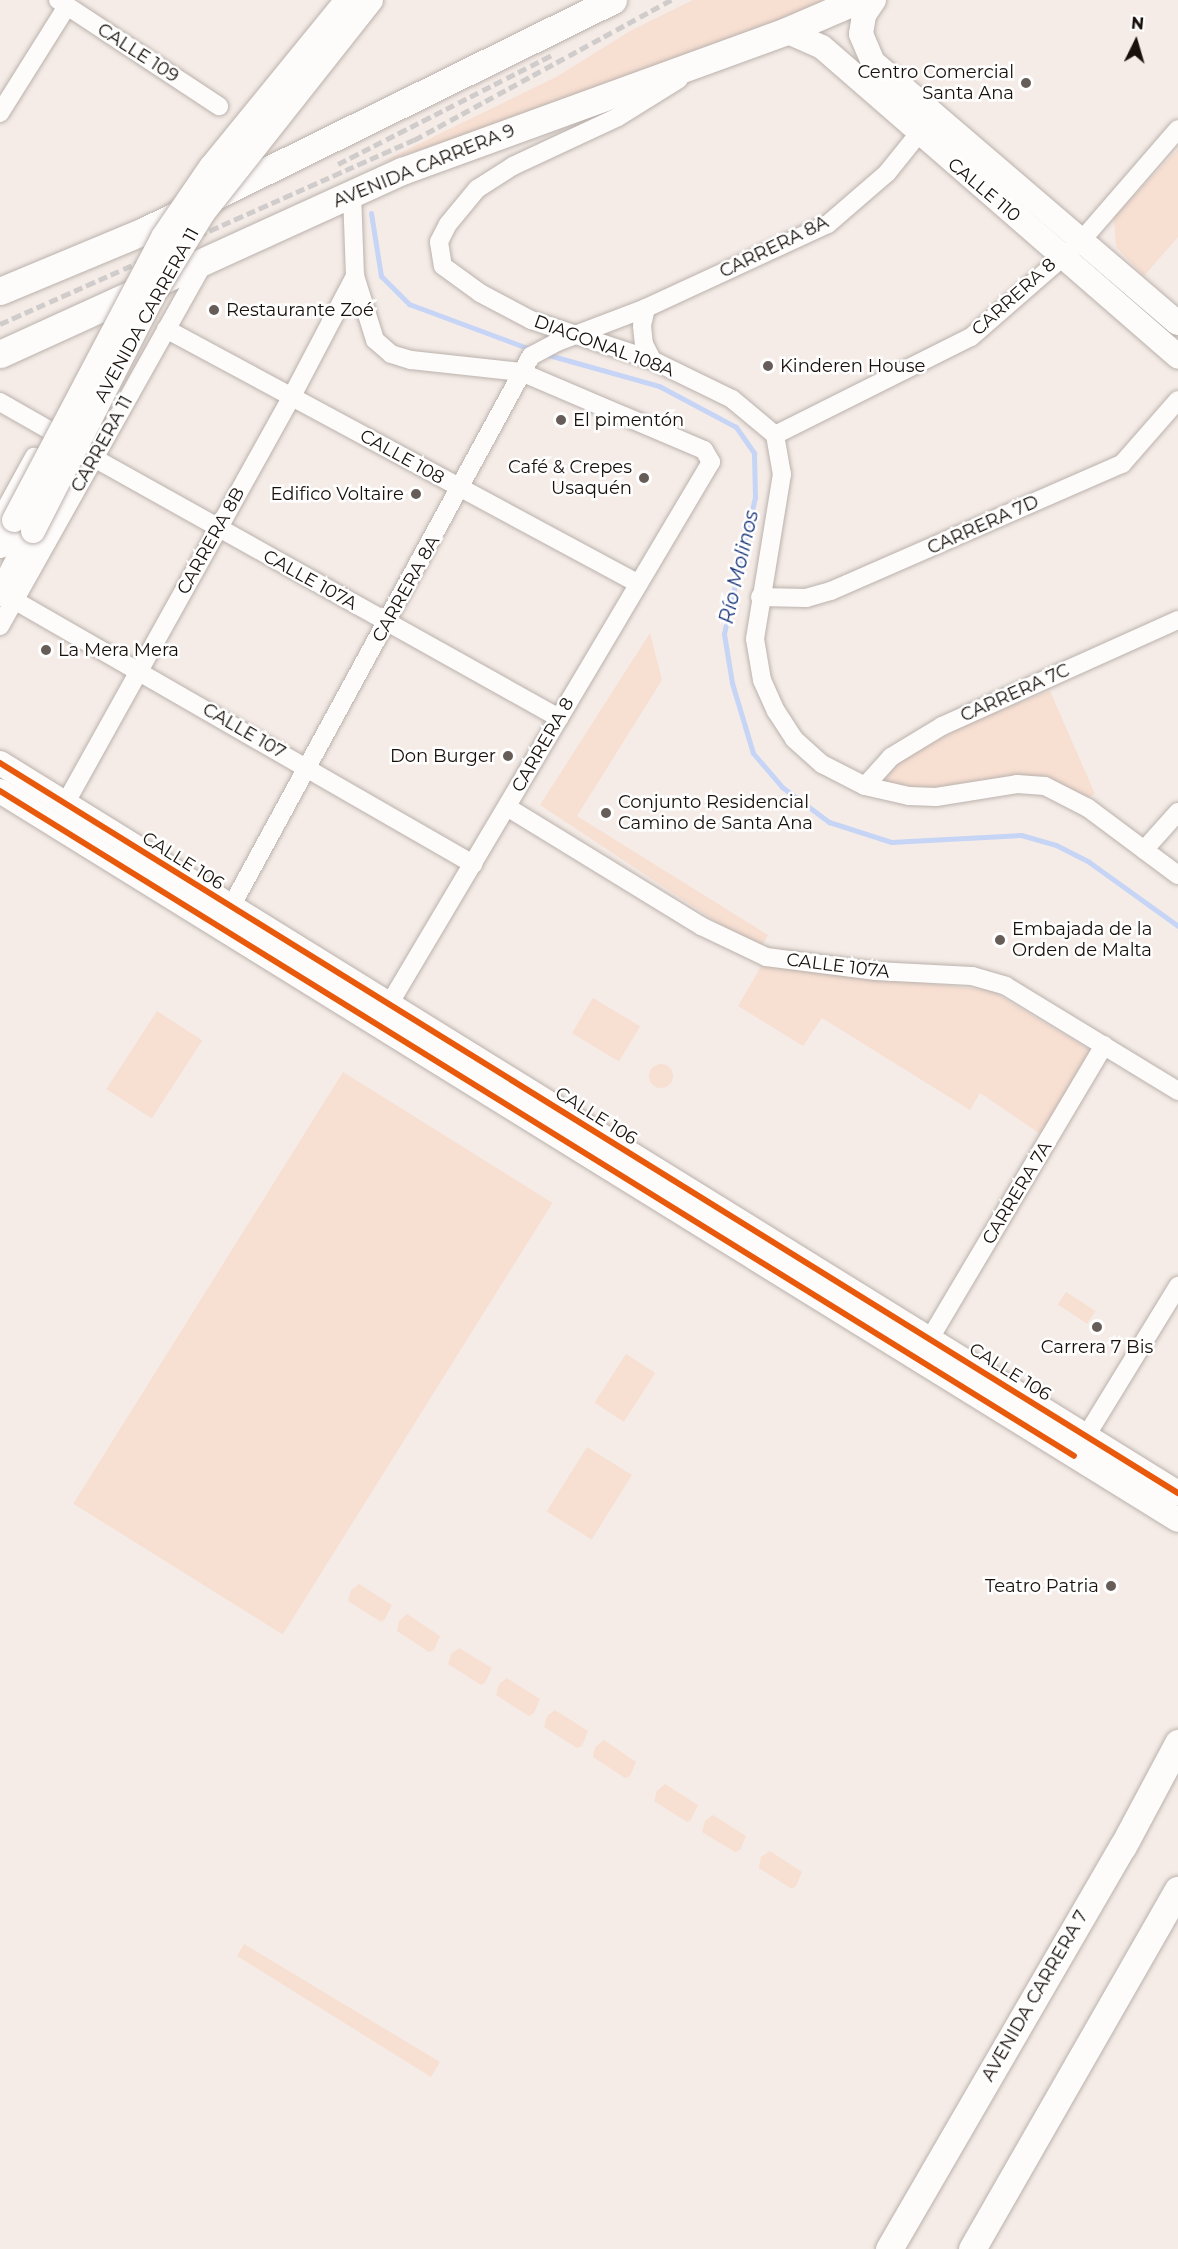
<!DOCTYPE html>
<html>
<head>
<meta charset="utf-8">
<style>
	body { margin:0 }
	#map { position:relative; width:1178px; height:2249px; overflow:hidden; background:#f5ece7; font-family:Montserrat,sans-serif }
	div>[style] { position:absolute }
	.green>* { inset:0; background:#f7dfd2; transform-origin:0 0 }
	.round { border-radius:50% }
	.stream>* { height:5px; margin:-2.5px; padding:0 2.5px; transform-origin:2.5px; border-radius:2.5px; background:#c6d4f6 }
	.roads { filter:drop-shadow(0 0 2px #bab1ac) drop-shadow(0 0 2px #bab1ac) }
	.street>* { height:18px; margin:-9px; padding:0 9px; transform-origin:9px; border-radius:9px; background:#fefcfb }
	.secondary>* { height:24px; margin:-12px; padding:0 12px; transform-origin:12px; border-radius:12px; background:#fefcfb }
	.primary>* { height:27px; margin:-13.5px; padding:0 13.5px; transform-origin:13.5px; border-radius:13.5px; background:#fefcfb }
	.rail>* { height:4.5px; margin-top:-2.25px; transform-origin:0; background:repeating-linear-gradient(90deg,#cfcccb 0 9px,transparent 0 13.5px) }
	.bridges { filter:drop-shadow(0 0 2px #bab1ac) drop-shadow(0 0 2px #bab1ac) }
	.secondary-bridge>* { height:24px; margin:-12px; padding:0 12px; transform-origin:12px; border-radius:12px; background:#fefcfb }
	.cycleway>* { height:6px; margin:-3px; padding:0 3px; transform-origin:3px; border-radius:3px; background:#e8590c }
	.dots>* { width:16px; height:16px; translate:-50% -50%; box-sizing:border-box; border:3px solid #fff; border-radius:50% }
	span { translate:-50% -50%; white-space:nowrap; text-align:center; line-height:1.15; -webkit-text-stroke:5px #fff; paint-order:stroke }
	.street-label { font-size:18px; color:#19100b }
	.poi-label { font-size:18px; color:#19100b }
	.right { translate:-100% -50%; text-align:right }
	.left { translate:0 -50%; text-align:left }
	.water-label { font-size:20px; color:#193479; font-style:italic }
	.north { position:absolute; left:1106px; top:12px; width:60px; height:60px; -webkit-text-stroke:4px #fff; paint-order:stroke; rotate:5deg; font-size:16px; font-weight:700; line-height:24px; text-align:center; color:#19100b }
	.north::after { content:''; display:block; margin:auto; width:21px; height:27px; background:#19100b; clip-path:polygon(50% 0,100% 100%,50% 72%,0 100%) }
</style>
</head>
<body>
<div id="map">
	<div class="green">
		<i style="clip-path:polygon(693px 0,834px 0,650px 73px,380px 163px,558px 76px,630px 31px)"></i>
		<i style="clip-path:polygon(1178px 149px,1178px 237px,1144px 276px,1116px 247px,1114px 217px)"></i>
		<i style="clip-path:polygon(650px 633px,662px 680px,577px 816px,768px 935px,759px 950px,540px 805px)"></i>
		<i style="clip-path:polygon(1050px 691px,1095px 794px,1085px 799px,1050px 781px,935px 790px,881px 787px,891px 770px,910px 754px,981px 718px)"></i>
		<i style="clip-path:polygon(763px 963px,992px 991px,1090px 1050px,1042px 1135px,980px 1093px,970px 1110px,822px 1018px,803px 1046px,738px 1006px)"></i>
		<i style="left:593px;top:998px;width:55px;height:41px;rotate:31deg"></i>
		<i style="left:157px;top:1011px;width:54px;height:93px;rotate:33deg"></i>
		<i class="round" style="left:649px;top:1064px;width:24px;height:24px"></i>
		<i style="left:343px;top:1072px;width:247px;height:509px;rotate:32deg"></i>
		<i style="left:1066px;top:1292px;width:35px;height:15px;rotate:33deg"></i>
		<i style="left:626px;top:1354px;width:35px;height:58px;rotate:33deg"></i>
		<i style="left:587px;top:1447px;width:53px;height:76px;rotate:32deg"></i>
		<i style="clip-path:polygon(359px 1584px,392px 1605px,385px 1619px,381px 1622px,348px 1601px,351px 1590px)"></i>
		<i style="clip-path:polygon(407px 1614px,440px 1636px,434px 1650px,429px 1652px,397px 1631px,399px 1621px)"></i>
		<i style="clip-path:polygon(459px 1648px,492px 1668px,485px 1683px,481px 1685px,448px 1664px,451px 1654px)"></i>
		<i style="clip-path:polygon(507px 1678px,540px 1699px,534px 1713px,529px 1716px,496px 1695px,499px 1684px)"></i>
		<i style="clip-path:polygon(555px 1710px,588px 1731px,582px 1746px,577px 1748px,544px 1727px,547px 1716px)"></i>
		<i style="clip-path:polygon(604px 1740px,636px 1762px,630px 1776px,625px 1778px,593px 1757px,595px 1747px)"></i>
		<i style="clip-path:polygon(665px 1784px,698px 1805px,691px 1820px,687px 1822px,654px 1801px,657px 1791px)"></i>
		<i style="clip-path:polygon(713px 1815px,746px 1836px,740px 1850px,735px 1852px,702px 1832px,705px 1821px)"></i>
		<i style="clip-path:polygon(770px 1851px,802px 1872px,796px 1886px,792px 1889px,759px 1868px,761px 1857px)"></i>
		<i style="clip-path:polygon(244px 1944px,440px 2062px,431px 2077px,237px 1956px)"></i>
	</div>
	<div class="stream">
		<i style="left:371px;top:213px;width:64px;rotate:81deg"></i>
		<i style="left:381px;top:276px;width:40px;rotate:45deg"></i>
		<i style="left:409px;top:304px;width:132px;rotate:20.4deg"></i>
		<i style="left:545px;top:354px;width:118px;rotate:15.7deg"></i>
		<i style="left:659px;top:386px;width:87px;rotate:28deg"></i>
		<i style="left:736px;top:427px;width:32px;rotate:55deg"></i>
		<i style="left:754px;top:453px;width:44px;rotate:88.7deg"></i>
		<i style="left:755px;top:497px;width:140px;rotate:102.8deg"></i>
		<i style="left:724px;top:634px;width:50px;rotate:80.7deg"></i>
		<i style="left:732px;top:683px;width:73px;rotate:73.3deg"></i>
		<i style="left:753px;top:753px;width:45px;rotate:49.5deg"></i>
		<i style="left:782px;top:787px;width:59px;rotate:36.7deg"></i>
		<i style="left:829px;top:822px;width:65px;rotate:17.9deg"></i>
		<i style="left:891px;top:842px;width:130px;rotate:-3.1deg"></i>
		<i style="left:1021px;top:835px;width:36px;rotate:16deg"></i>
		<i style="left:1056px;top:845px;width:37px;rotate:27deg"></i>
		<i style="left:1089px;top:862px;width:110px;rotate:35.7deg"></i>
	</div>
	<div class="roads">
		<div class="street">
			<i style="left:58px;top:0;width:193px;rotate:33.4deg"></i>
			<i style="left:679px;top:79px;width:72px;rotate:148.1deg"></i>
			<i style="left:618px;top:117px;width:116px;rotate:155deg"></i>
			<i style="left:513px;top:166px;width:43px;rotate:147.4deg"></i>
			<i style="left:477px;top:189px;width:45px;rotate:129.6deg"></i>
			<i style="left:448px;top:224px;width:20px;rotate:117deg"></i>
			<i style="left:439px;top:242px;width:24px;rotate:81deg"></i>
			<i style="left:443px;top:266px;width:46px;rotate:36.1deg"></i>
			<i style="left:480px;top:293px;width:58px;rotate:27.9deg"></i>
			<i style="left:531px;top:320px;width:127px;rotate:18.3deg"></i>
			<i style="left:652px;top:360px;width:89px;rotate:26deg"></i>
			<i style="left:732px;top:399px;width:56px;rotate:39.9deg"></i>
			<i style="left:775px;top:435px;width:40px;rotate:80deg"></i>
			<i style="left:782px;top:474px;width:167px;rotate:99.3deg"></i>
			<i style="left:755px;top:639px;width:42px;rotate:80.3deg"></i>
			<i style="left:762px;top:680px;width:34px;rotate:66deg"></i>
			<i style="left:776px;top:711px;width:33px;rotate:57deg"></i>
			<i style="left:794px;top:739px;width:38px;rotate:42deg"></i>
			<i style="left:822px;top:764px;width:48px;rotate:27.1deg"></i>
			<i style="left:865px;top:786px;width:45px;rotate:12.8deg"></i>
			<i style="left:909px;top:796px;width:27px;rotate:2deg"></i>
			<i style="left:936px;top:797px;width:82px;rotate:-9.1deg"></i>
			<i style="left:1017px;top:784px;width:28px;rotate:4deg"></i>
			<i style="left:1045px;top:786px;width:48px;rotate:27.1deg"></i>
			<i style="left:1088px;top:808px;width:112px;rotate:36.7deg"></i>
			<i style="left:0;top:113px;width:126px;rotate:-57.9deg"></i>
			<i style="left:352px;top:194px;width:82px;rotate:87.9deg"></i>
			<i style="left:355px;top:276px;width:67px;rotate:72.6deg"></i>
			<i style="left:375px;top:340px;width:21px;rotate:41deg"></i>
			<i style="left:391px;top:354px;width:21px;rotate:17deg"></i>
			<i style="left:411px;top:360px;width:111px;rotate:6.2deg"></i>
			<i style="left:521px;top:372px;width:199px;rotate:23.1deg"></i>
			<i style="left:704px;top:450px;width:14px;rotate:60deg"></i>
			<i style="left:711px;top:462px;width:641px;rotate:120.69deg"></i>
			<i style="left:646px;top:308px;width:18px;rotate:103deg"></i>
			<i style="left:642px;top:326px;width:18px;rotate:84deg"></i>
			<i style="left:644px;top:344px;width:18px;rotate:63deg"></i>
			<i style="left:166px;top:329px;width:537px;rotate:28.33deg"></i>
			<i style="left:0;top:402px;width:56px;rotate:29.7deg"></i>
			<i style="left:775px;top:435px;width:219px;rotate:-26.6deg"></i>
			<i style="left:971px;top:337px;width:146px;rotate:-41.1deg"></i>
			<i style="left:1081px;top:241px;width:148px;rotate:-49.1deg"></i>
			<i style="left:94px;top:458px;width:533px;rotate:29.21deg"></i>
			<i style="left:0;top:519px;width:71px;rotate:-61.3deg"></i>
			<i style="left:760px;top:597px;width:46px;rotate:1.2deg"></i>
			<i style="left:806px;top:598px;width:26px;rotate:-16deg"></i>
			<i style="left:831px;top:591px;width:318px;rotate:-23.6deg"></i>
			<i style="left:1122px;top:464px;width:85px;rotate:-48.8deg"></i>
			<i style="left:14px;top:600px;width:530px;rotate:29.91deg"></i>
			<i style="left:0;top:626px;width:416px;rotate:-60.7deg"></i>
			<i style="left:865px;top:786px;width:39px;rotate:-48deg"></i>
			<i style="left:891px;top:757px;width:60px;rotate:-31.3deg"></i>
			<i style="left:942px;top:726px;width:259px;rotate:-24.2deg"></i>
			<i style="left:65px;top:804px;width:467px;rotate:-60.9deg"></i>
			<i style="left:292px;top:396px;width:136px;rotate:-62.3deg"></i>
			<i style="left:507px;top:807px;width:228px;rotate:31.5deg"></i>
			<i style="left:701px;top:926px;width:72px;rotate:25.5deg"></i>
			<i style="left:766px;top:957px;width:111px;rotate:7.3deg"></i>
			<i style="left:876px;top:971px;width:96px;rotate:3deg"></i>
			<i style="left:972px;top:976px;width:35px;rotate:16deg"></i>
			<i style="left:1006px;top:986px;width:202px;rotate:31.4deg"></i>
			<i style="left:1144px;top:850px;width:51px;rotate:-48.2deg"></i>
			<i style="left:226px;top:916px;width:638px;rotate:-61.43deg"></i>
			<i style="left:531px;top:356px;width:30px;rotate:-28deg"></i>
			<i style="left:557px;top:342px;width:95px;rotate:-20.9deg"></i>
			<i style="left:646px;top:308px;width:200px;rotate:-24.8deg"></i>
			<i style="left:828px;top:224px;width:78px;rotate:-40.8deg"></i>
			<i style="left:887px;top:173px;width:65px;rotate:-51.2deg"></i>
			<i style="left:929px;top:1340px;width:343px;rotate:-59.3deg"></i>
			<i style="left:1080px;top:1446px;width:188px;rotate:-58.5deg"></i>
		</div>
		<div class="secondary">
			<i style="left:874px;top:0;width:18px;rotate:124deg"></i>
			<i style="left:864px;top:15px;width:19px;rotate:99deg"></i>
			<i style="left:861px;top:34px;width:30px;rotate:67deg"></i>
			<i style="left:873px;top:62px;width:401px;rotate:40.6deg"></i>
			<i style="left:786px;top:31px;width:39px;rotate:24deg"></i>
			<i style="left:822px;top:47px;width:472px;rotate:41deg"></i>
			<i style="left:0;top:546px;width:30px;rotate:-62deg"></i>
			<i style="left:0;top:594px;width:71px;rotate:-62.4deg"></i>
			<i style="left:0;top:763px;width:1386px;rotate:31.79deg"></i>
			<i style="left:0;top:791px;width:1385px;rotate:31.75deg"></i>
		</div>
		<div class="primary">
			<i style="left:0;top:291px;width:154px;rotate:-22.6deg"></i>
			<i style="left:142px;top:232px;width:525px;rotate:-26.22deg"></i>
			<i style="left:0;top:354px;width:442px;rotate:-24.5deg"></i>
			<i style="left:402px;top:171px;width:409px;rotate:-20deg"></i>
			<i style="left:786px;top:31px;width:78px;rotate:-23.3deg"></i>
			<i style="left:889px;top:2249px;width:466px;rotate:-59.9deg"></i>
			<i style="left:1123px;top:1846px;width:117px;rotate:-61.9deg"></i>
			<i style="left:972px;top:2249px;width:414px;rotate:-60.2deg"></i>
		</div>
	</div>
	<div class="rail">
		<i style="left:338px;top:164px;width:240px;rotate:-27deg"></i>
		<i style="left:0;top:324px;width:453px;rotate:-24deg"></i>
		<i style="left:414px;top:140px;width:293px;rotate:-28.6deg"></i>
	</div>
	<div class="bridges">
		<div class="secondary-bridge">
			<i style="left:14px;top:520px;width:320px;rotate:-62.2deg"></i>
			<i style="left:163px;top:237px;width:85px;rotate:-55.6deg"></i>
			<i style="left:211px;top:167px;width:215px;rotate:-50.8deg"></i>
			<i style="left:33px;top:531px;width:271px;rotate:-63deg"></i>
			<i style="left:156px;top:290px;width:90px;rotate:-58.6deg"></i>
			<i style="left:203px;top:213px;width:271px;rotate:-51.7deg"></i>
		</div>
	</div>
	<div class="cycleway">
		<i style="left:0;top:763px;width:1386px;rotate:31.79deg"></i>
		<i style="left:0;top:791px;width:1263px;rotate:31.76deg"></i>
	</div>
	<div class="dots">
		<i style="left:1026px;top:83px;background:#665d58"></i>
		<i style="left:214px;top:310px;background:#665d58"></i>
		<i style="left:768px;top:366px;background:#665d58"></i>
		<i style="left:561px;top:420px;background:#665d58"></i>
		<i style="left:644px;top:478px;background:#665d58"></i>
		<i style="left:416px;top:494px;background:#665d58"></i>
		<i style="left:46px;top:650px;background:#665d58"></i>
		<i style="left:508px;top:756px;background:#665d58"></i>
		<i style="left:606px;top:813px;background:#665d58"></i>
		<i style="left:1000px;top:940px;background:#665d58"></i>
		<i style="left:1097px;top:1327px;background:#665d58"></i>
		<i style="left:1111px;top:1586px;background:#665d58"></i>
	</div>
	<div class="street-label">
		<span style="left:138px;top:53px;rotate:33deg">CALLE 109</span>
		<span style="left:424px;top:166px;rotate:-22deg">AVENIDA CARRERA 9</span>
		<span style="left:984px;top:190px;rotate:40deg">CALLE 110</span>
		<span style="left:774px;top:247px;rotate:-26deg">CARRERA 8A</span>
		<span style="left:1014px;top:297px;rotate:-42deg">CARRERA 8</span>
		<span style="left:147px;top:315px;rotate:-61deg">AVENIDA CARRERA 11</span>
		<span style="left:604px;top:346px;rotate:20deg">DIAGONAL 108A</span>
		<span style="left:102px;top:444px;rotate:-61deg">CARRERA 11</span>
		<span style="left:402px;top:457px;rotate:29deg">CALLE 108</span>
		<span style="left:983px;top:525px;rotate:-24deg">CARRERA 7D</span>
		<span style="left:211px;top:541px;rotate:-61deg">CARRERA 8B</span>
		<span style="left:310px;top:580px;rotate:29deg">CALLE 107A</span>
		<span style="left:406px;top:589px;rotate:-61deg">CARRERA 8A</span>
		<span style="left:1015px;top:693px;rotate:-24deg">CARRERA 7C</span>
		<span style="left:244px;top:731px;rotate:30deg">CALLE 107</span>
		<span style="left:543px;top:745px;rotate:-60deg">CARRERA 8</span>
		<span style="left:183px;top:861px;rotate:32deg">CALLE 106</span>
		<span style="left:838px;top:966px;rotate:7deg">CALLE 107A</span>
		<span style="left:596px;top:1116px;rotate:32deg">CALLE 106</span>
		<span style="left:1017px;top:1193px;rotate:-59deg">CARRERA 7A</span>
		<span style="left:1010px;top:1372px;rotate:32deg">CALLE 106</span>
		<span style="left:1035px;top:1996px;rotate:-60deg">AVENIDA CARRERA 7</span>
	</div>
	<div class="poi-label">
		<span class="right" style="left:1014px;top:83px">Centro Comercial<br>Santa Ana</span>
		<span class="left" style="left:226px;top:310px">Restaurante Zoé</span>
		<span class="left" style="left:780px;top:366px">Kinderen House</span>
		<span class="left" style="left:573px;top:420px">El pimentón</span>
		<span class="right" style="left:632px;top:478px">Café &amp; Crepes<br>Usaquén</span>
		<span class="right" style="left:404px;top:494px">Edifico Voltaire</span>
		<span class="left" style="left:58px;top:650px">La Mera Mera</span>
		<span class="right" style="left:496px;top:756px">Don Burger</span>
		<span class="left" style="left:618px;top:813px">Conjunto Residencial<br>Camino de Santa Ana</span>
		<span class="left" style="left:1012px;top:940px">Embajada de la<br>Orden de Malta</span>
		<span style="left:1097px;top:1347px">Carrera 7 Bis</span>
		<span class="right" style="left:1099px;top:1586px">Teatro Patria</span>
	</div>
	<div class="water-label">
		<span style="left:739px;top:567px;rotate:-77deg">Río Molinos</span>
	</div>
	<div class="north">N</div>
</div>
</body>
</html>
